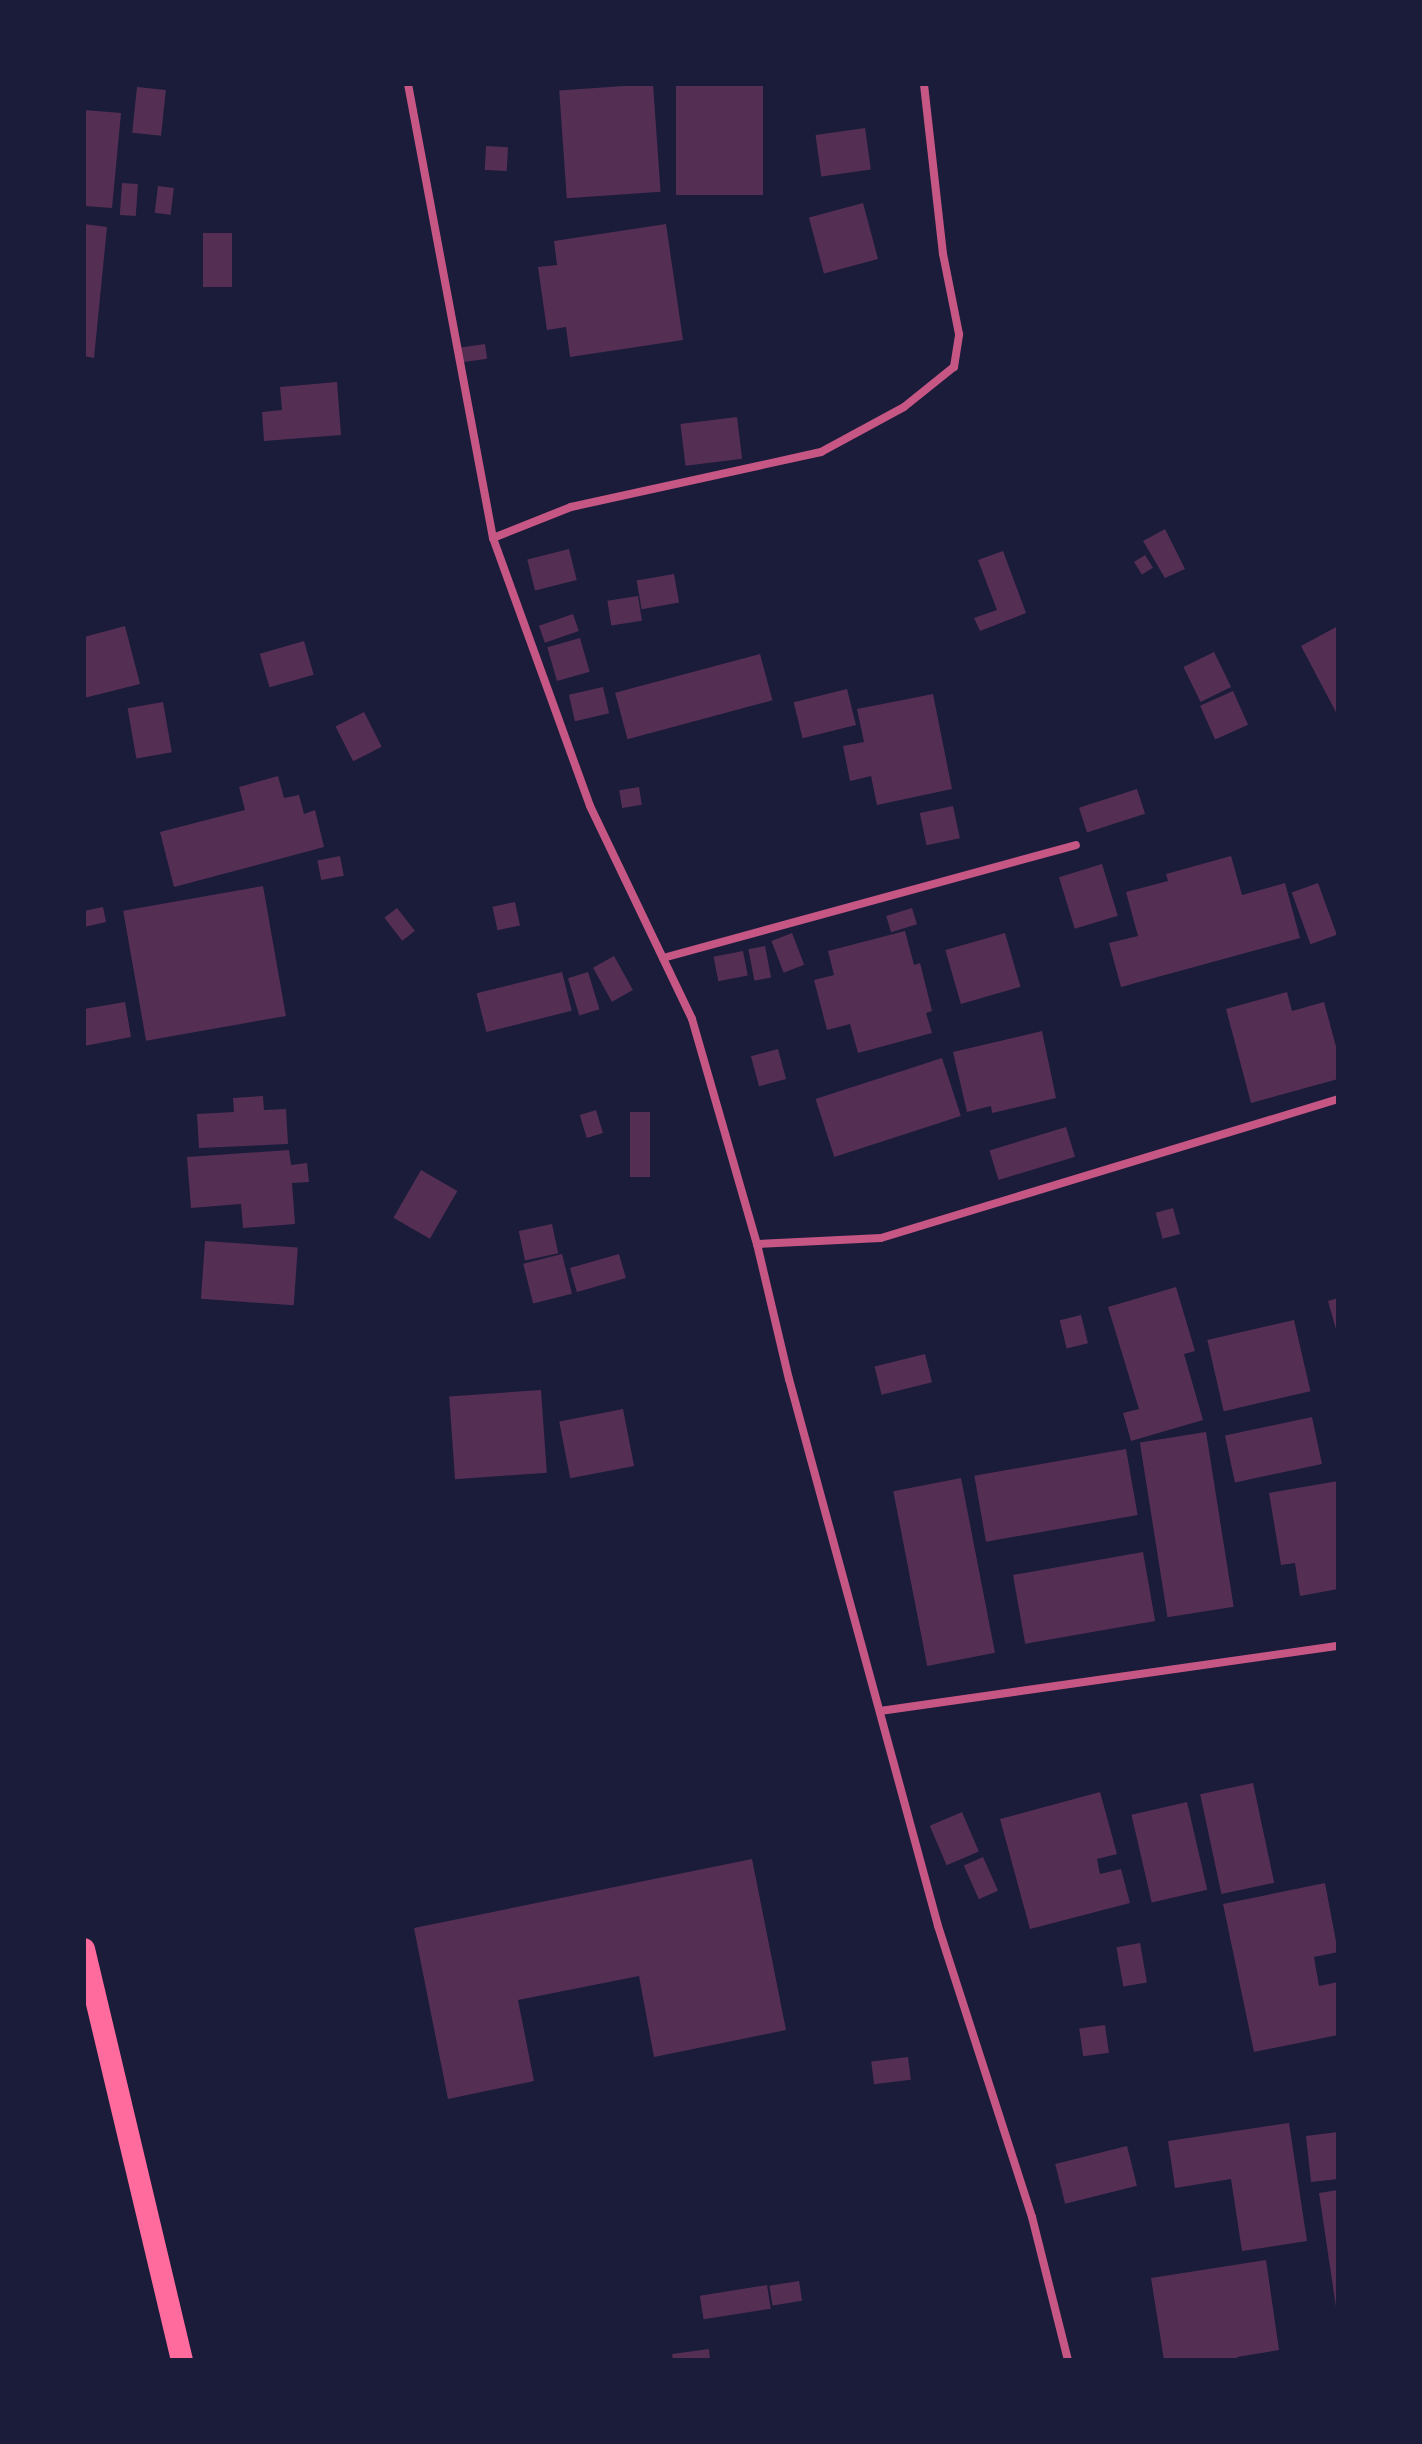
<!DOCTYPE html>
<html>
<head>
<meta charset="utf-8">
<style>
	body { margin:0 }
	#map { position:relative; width:1422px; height:2444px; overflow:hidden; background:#1b1b3a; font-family:"Space Grotesk",sans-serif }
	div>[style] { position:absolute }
	.building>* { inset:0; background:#542f53; transform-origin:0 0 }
	.minor>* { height:8px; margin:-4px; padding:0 4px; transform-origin:4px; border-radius:4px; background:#c65784 }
	.trunk>* { height:22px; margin:-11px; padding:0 11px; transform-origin:11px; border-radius:11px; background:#ff6b9d }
	span { translate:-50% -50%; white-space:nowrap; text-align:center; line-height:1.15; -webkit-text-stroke:6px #1b1b3a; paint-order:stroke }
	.frame { position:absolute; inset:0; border:86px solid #1b1b3a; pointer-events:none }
</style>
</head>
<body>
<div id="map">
	<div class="building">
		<i style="left:653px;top:84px;width:108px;height:94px;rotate:86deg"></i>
		<i style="left:676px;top:84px;width:87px;height:111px"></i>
		<i style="left:137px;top:87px;width:29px;height:46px;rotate:6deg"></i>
		<i style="clip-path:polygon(84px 110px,121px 113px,112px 208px,84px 206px)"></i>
		<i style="left:865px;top:128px;width:42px;height:50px;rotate:82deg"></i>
		<i style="left:486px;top:146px;width:22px;height:24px;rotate:3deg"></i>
		<i style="left:122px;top:183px;width:16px;height:32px;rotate:4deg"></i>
		<i style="left:158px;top:186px;width:16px;height:27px;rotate:7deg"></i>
		<i style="left:863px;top:203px;width:58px;height:56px;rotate:75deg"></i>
		<i style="clip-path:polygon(84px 224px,107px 227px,94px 358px,84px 356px)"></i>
		<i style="clip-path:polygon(666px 224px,683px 340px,570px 357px,566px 327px,547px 330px,538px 267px,557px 265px,554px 241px)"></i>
		<i style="left:203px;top:233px;width:29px;height:54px"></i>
		<i style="left:485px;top:344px;width:15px;height:25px;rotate:82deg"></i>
		<i style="clip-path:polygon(337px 382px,341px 435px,264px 441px,262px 412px,282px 410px,280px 387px)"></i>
		<i style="left:737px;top:417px;width:42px;height:57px;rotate:83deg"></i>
		<i style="clip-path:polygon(1165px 529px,1185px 569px,1165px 578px,1143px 541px)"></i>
		<i style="left:569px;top:549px;width:32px;height:43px;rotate:76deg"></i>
		<i style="clip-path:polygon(1003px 551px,1026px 613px,980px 631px,974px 618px,997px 610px,978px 560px)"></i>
		<i style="left:1145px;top:555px;width:15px;height:13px;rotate:58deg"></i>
		<i style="left:674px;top:574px;width:29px;height:38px;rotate:80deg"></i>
		<i style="left:638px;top:596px;width:25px;height:31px;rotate:81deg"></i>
		<i style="left:573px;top:614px;width:18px;height:36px;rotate:71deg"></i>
		<i style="clip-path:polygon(125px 626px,140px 684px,84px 698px,84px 637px)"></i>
		<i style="clip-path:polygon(1338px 626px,1338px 716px,1301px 646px)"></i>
		<i style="left:580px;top:638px;width:35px;height:34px;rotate:74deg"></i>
		<i style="left:304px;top:641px;width:35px;height:46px;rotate:74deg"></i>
		<i style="left:1214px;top:652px;width:39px;height:34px;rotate:64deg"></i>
		<i style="left:760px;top:654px;width:48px;height:150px;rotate:75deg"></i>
		<i style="left:603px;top:687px;width:27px;height:35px;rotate:77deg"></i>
		<i style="left:847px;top:689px;width:37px;height:55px;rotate:76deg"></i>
		<i style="left:1233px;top:691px;width:37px;height:36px;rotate:66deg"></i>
		<i style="clip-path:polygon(933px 694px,952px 789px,877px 805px,871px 776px,850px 781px,843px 746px,864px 742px,857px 709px)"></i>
		<i style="left:163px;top:702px;width:51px;height:36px;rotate:80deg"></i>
		<i style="left:364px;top:712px;width:39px;height:32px;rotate:63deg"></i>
		<i style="clip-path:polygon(278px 776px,284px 798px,299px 795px,304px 814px,315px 810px,324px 847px,174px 887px,160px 832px,245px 810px,239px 787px)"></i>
		<i style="left:639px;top:787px;width:18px;height:20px;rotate:81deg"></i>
		<i style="left:1137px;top:789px;width:26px;height:61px;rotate:72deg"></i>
		<i style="left:953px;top:806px;width:33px;height:34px;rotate:78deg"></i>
		<i style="left:340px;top:856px;width:20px;height:23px;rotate:79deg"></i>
		<i style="clip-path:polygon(1231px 856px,1242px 895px,1285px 883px,1300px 938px,1121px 987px,1109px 943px,1138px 936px,1126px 892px,1168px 881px,1166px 874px)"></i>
		<i style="left:1102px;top:864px;width:54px;height:45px;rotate:73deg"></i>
		<i style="left:1318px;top:883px;width:55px;height:28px;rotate:70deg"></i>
		<i style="left:263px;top:886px;width:132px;height:142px;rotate:80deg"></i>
		<i style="left:515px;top:902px;width:24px;height:23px;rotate:78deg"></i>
		<i style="clip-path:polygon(103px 907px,106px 922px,84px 927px,84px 911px)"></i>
		<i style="left:397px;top:908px;width:29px;height:16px;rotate:52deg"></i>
		<i style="left:912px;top:908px;width:17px;height:27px;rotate:73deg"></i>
		<i style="clip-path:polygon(905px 931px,914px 965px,920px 963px,932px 1011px,926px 1013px,932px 1033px,858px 1053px,850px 1024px,827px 1030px,814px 980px,834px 975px,828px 951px)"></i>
		<i style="left:792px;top:933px;width:34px;height:22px;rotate:69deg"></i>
		<i style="left:1005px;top:933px;width:56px;height:62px;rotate:74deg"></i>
		<i style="left:765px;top:946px;width:32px;height:17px;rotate:79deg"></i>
		<i style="left:743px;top:951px;width:25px;height:30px;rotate:79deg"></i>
		<i style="left:614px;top:956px;width:39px;height:24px;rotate:61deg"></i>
		<i style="left:562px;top:972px;width:40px;height:88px;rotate:76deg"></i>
		<i style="left:588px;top:972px;width:39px;height:21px;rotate:73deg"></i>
		<i style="clip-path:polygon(1287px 992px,1292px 1011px,1324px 1002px,1338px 1054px,1338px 1079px,1251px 1103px,1226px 1009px)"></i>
		<i style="clip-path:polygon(125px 1002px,131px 1037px,84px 1046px,84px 1009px)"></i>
		<i style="clip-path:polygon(1042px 1031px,1056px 1098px,992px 1113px,991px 1106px,967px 1112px,953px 1052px)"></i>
		<i style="left:778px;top:1049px;width:31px;height:28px;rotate:75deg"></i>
		<i style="left:942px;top:1058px;width:61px;height:133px;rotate:72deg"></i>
		<i style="clip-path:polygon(263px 1096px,264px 1110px,286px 1109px,288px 1144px,199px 1148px,197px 1114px,234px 1112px,233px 1098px)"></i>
		<i style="left:596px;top:1110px;width:24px;height:17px;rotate:73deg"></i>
		<i style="left:630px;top:1112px;width:20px;height:65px"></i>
		<i style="left:1066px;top:1127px;width:31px;height:80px;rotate:73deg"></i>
		<i style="clip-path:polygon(289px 1150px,291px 1165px,307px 1163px,309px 1182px,292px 1183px,295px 1224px,243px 1228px,241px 1204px,191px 1208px,187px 1157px)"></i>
		<i style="left:421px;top:1170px;width:42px;height:55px;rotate:30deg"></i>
		<i style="left:1173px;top:1208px;width:27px;height:18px;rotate:75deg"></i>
		<i style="left:552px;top:1224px;width:30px;height:34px;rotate:78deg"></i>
		<i style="left:205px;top:1241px;width:93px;height:58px;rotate:4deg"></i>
		<i style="left:562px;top:1254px;width:41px;height:40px;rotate:76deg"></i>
		<i style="left:619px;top:1254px;width:25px;height:51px;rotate:74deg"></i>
		<i style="clip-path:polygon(1176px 1287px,1195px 1351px,1184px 1354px,1203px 1420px,1131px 1441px,1123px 1413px,1139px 1409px,1108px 1307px)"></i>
		<i style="clip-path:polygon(1338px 1298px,1338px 1333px,1337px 1333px,1328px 1301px)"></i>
		<i style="left:1081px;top:1315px;width:29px;height:22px;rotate:76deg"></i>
		<i style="left:1294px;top:1320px;width:73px;height:89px;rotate:77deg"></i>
		<i style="left:925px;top:1354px;width:29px;height:52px;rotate:76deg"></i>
		<i style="left:541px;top:1390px;width:83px;height:92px;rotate:86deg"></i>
		<i style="left:623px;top:1409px;width:58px;height:65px;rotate:79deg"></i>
		<i style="left:1312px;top:1417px;width:48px;height:89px;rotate:78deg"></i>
		<i style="left:1206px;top:1432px;width:177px;height:67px;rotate:81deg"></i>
		<i style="left:1126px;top:1449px;width:67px;height:154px;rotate:80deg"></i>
		<i style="left:961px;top:1478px;width:178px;height:69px;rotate:79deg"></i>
		<i style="clip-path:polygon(1338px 1481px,1338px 1589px,1300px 1596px,1295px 1563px,1281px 1565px,1269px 1493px)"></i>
		<i style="left:1143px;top:1552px;width:70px;height:132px;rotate:80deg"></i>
		<i style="left:1253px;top:1783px;width:102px;height:54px;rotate:78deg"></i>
		<i style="clip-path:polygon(1100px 1792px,1117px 1854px,1097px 1859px,1100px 1874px,1121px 1869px,1130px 1903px,1030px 1929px,1000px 1819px)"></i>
		<i style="left:1187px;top:1802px;width:90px;height:57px;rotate:77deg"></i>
		<i style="left:962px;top:1812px;width:43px;height:35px;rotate:67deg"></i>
		<i style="left:983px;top:1857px;width:37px;height:21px;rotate:66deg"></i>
		<i style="clip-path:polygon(752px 1859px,786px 2030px,654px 2057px,639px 1976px,518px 2000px,534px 2081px,448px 2099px,414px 1928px)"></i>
		<i style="clip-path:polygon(1325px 1883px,1338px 1952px,1314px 1957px,1319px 1986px,1338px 1982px,1338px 2035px,1254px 2052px,1223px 1904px)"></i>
		<i style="left:1140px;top:1943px;width:40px;height:24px;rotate:80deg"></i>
		<i style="left:1105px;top:2025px;width:28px;height:26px;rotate:82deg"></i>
		<i style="left:908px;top:2057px;width:23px;height:37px;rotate:83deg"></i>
		<i style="clip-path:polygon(1289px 2123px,1307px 2241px,1242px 2251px,1231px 2179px,1175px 2188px,1168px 2141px)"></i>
		<i style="clip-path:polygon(1338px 2132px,1338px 2179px,1311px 2182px,1306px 2136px)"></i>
		<i style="left:1127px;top:2146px;width:41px;height:74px;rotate:76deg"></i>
		<i style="clip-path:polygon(1338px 2190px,1338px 2307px,1336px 2307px,1319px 2193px)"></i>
		<i style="clip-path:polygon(1266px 2260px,1279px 2350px,1237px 2357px,1237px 2360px,1164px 2360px,1151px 2278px)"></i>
		<i style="left:799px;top:2281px;width:20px;height:30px;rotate:81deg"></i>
		<i style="left:767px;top:2285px;width:24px;height:68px;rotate:81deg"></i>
		<i style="clip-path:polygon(709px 2349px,710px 2360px,673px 2360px,672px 2354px)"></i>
	</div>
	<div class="minor">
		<i style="left:408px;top:84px;width:462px;rotate:79.4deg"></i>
		<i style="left:493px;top:538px;width:285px;rotate:70.1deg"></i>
		<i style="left:590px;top:806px;width:236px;rotate:64.4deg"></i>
		<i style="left:692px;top:1019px;width:234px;rotate:73.9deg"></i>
		<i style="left:757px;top:1244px;width:139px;rotate:76.7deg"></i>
		<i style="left:789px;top:1379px;width:567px;rotate:74.76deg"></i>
		<i style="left:938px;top:1926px;width:306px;rotate:72.1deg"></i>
		<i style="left:1032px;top:2217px;width:147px;rotate:75.9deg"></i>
		<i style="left:493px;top:538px;width:84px;rotate:-21.7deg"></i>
		<i style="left:571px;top:507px;width:256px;rotate:-12.4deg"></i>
		<i style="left:821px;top:452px;width:94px;rotate:-28.5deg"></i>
		<i style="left:904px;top:407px;width:64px;rotate:-38.7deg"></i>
		<i style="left:954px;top:367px;width:33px;rotate:-81deg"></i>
		<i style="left:959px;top:334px;width:82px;rotate:-101.3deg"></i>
		<i style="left:943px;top:254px;width:171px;rotate:-96.4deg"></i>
		<i style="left:663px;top:958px;width:428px;rotate:-15.3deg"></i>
		<i style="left:757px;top:1244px;width:124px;rotate:-2.8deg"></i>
		<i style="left:881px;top:1238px;width:478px;rotate:-16.9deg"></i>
		<i style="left:880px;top:1711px;width:463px;rotate:-8.1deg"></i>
	</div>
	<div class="trunk">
		<i style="left:84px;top:1949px;width:423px;rotate:76.6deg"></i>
	</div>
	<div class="frame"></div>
</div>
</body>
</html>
